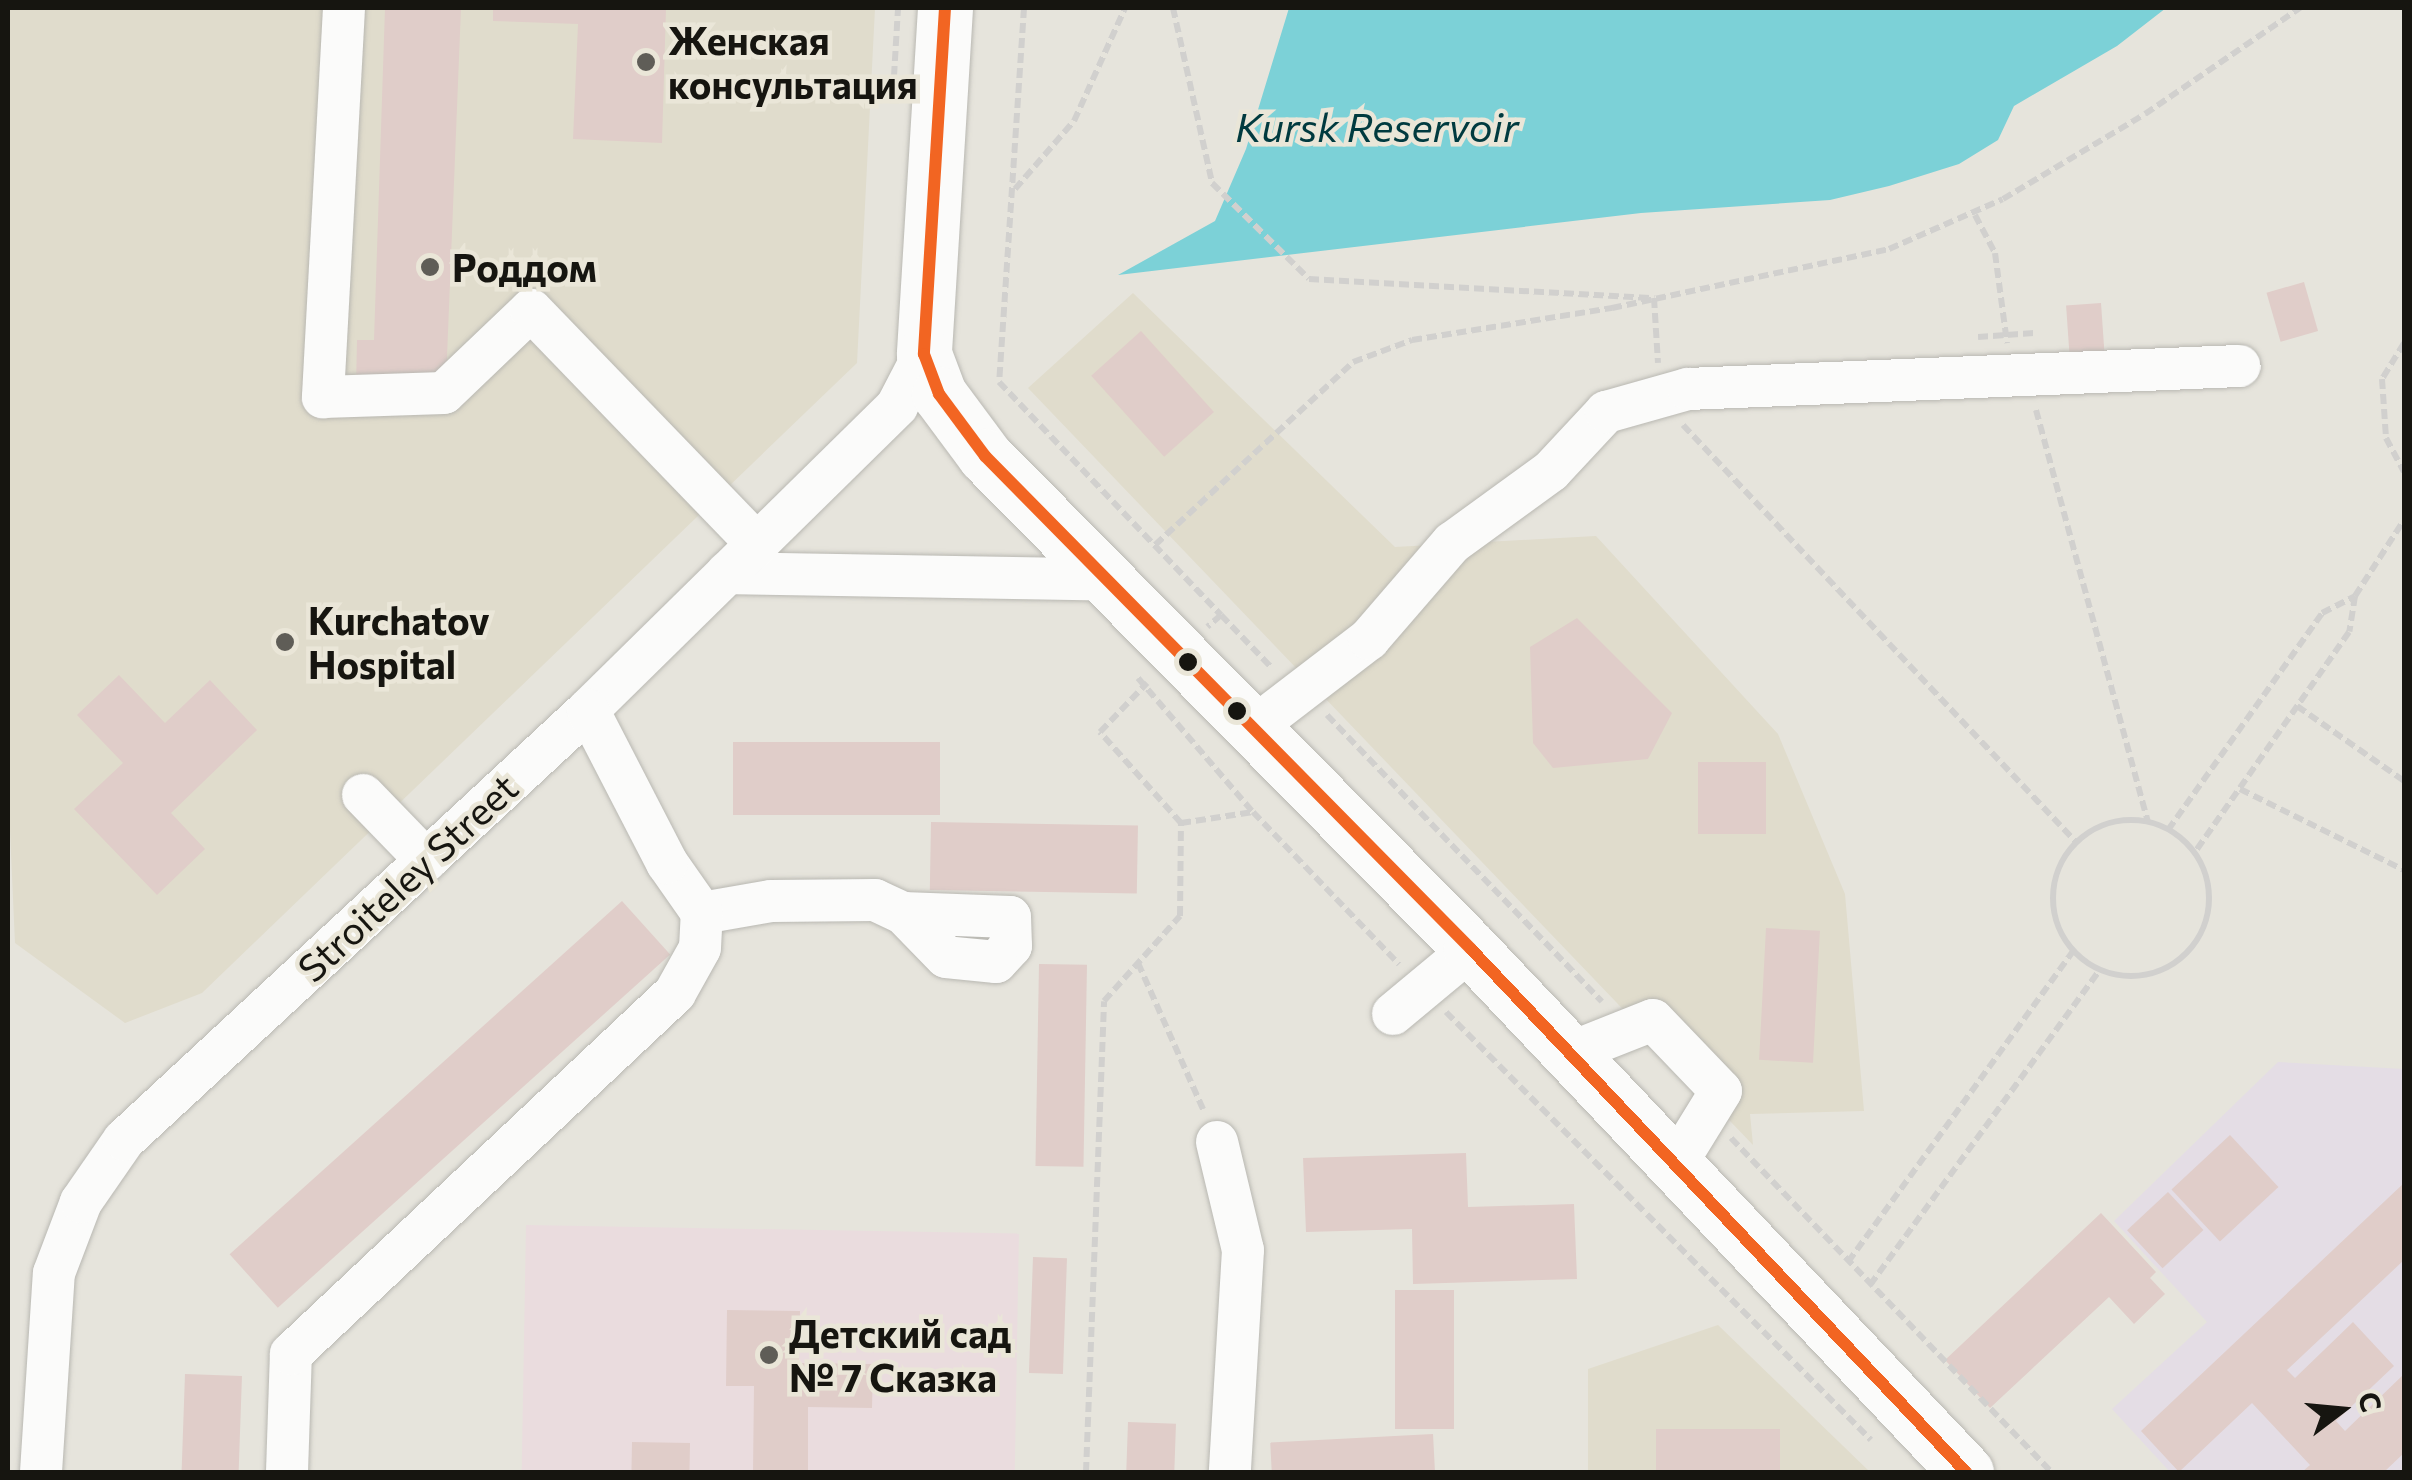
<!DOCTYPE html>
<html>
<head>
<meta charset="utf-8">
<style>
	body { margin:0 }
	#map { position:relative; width:2412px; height:1480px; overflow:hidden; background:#e6e4dc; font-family:Commissioner,sans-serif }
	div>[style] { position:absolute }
	.built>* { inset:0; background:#e0dccc }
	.industrial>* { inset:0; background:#e4dde5 }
	.education>* { inset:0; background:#eadcde; transform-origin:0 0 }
	.water>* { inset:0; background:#7cd1d7 }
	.building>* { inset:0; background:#e0cdc9; transform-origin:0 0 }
	.path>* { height:6px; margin-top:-3px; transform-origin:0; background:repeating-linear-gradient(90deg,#d1d0ce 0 10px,transparent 0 15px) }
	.path>.ring { margin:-3px; padding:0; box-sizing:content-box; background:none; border:6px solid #d1d0ce; border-radius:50% }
	.roads { filter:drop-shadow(0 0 2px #b9b8b2) drop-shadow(0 0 2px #b9b8b2) }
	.minor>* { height:42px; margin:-21px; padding:0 21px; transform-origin:21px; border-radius:21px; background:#fbfbfa }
	.major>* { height:55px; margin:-27.5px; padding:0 27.5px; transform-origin:27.5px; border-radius:27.5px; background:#fbfbfa }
	.bus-1>* { height:12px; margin:-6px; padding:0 6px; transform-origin:6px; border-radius:6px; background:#f26522 }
	.dots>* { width:28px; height:28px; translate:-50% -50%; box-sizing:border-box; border:5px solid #eae6d8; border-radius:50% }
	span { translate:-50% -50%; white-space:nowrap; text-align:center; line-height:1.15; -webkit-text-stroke:9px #eae6d8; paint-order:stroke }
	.poi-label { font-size:38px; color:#161510; font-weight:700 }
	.left { translate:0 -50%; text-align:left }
	.street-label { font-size:38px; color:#161510 }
	.water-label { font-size:40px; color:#003a3f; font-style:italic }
	.frame { position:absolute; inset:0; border:10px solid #161510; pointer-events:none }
	.north { position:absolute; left:2292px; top:1360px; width:100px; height:100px; -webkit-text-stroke:8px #eae6d8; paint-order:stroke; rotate:74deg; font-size:28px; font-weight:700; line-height:40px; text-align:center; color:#161510 }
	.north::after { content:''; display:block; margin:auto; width:35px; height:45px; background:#161510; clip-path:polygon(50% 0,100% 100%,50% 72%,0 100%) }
</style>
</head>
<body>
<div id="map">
	<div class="built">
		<i style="clip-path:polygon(8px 8px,875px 8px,857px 363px,202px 993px,125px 1023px,15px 943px,8px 786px)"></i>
		<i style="clip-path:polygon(1133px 293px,1395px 547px,1596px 536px,1778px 734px,1845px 894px,1864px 1111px,1750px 1114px,1753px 1145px,1028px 388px)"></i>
		<i style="clip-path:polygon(1718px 1325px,1870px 1472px,1588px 1472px,1588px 1369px)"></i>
	</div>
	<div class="industrial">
		<i style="clip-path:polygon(2278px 1062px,2404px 1069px,2404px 1472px,2170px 1472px,2112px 1409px,2207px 1322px,2114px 1221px)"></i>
	</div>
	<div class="education">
		<i style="left:526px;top:1225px;width:493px;height:247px;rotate:1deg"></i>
	</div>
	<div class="water">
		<i style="clip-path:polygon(1289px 8px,2166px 8px,2117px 46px,2014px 106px,1998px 140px,1959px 164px,1889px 186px,1830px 200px,1641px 213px,1118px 275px,1215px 221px,1246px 149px)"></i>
	</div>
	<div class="building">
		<i style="clip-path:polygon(385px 8px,461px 8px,446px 382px,356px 386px,357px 340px,374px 340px)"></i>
		<i style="clip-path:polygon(493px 8px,666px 8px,662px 143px,573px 139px,578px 24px,493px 21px)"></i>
		<i style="left:2304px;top:282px;width:51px;height:39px;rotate:74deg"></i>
		<i style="left:2101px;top:303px;width:49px;height:35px;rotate:86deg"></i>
		<i style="left:1141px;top:331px;width:109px;height:67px;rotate:48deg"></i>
		<i style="clip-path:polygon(1577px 618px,1672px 713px,1648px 759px,1553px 768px,1533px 743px,1530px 647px)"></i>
		<i style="clip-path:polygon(119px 675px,165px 723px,210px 680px,257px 730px,171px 813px,205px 849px,157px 895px,74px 809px,123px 763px,77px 715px)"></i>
		<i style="left:733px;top:742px;width:207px;height:73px"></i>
		<i style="left:1766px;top:762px;width:72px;height:68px;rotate:90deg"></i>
		<i style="left:931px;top:822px;width:207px;height:68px;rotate:1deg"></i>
		<i style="left:622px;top:901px;width:72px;height:528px;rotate:48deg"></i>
		<i style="left:1766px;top:928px;width:54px;height:132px;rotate:3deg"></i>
		<i style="left:1039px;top:964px;width:48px;height:202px;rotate:1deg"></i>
		<i style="left:2230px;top:1135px;width:71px;height:80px;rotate:47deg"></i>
		<i style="clip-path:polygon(1466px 1153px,1468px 1207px,1574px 1204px,1577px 1279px,1413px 1284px,1412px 1229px,1306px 1232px,1303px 1158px)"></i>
		<i style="clip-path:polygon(2404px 1183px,2404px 1260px,2287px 1370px,2295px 1378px,2353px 1322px,2394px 1366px,2336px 1421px,2345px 1431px,2404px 1374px,2404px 1453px,2384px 1472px,2302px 1472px,2310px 1465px,2252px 1403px,2179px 1472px,2141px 1431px)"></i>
		<i style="left:2168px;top:1192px;width:52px;height:56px;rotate:47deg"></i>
		<i style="clip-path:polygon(2101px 1213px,2156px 1272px,2150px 1278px,2165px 1294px,2134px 1324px,2109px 1297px,1990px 1408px,1945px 1360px)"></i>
		<i style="left:1033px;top:1257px;width:34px;height:116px;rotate:2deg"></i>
		<i style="left:1395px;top:1290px;width:59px;height:139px"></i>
		<i style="clip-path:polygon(727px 1310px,800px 1311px,799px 1363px,873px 1364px,872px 1408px,808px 1407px,808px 1472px,753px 1472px,754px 1386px,726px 1386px)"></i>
		<i style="left:185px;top:1374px;width:57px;height:98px;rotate:2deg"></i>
		<i style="left:1128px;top:1422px;width:48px;height:50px;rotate:2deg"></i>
		<i style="left:1656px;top:1429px;width:124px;height:43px"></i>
		<i style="left:1433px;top:1434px;width:38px;height:163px;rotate:87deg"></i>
		<i style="left:632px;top:1442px;width:58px;height:30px;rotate:1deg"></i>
	</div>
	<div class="path">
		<i style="left:1024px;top:8px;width:375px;rotate:93.8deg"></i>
		<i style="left:999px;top:382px;width:322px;rotate:46.4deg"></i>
		<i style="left:1221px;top:615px;width:18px;rotate:139deg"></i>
		<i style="left:1173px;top:8px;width:179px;rotate:77.4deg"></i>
		<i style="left:1212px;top:183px;width:136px;rotate:44.7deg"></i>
		<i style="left:1309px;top:279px;width:346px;rotate:3.2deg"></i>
		<i style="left:1654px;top:298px;width:65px;rotate:86.5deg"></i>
		<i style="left:894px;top:76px;width:68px;rotate:-86.6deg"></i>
		<i style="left:1015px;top:189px;width:90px;rotate:-49.1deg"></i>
		<i style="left:1074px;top:121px;width:124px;rotate:-65.7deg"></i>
		<i style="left:1975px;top:215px;width:43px;rotate:62.2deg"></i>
		<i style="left:1995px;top:253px;width:91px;rotate:82.4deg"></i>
		<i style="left:1978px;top:337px;width:57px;rotate:-4deg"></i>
		<i style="left:2404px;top:343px;width:42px;rotate:121.4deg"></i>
		<i style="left:2382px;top:379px;width:59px;rotate:86.1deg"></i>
		<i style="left:2386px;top:438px;width:38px;rotate:62deg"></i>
		<i style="left:2036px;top:410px;width:427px;rotate:74.8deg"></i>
		<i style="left:1683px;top:425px;width:573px;rotate:46.7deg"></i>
		<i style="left:1155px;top:545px;width:270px;rotate:-42.7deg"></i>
		<i style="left:1353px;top:362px;width:63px;rotate:-20.4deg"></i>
		<i style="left:1412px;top:340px;width:203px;rotate:-9.1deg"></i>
		<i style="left:1612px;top:308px;width:283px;rotate:-12deg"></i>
		<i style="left:1889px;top:249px;width:124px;rotate:-23.7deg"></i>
		<i style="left:2003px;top:199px;width:165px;rotate:-30.9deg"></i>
		<i style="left:2145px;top:114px;width:188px;rotate:-34.4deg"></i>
		<i style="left:2355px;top:596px;width:90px;rotate:-57.2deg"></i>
		<i style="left:1221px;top:615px;width:74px;rotate:46.1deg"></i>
		<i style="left:1138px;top:678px;width:177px;rotate:49.4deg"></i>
		<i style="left:1253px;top:812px;width:211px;rotate:46.2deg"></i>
		<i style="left:2297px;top:706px;width:131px;rotate:35deg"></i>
		<i style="left:1327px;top:715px;width:397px;rotate:46.2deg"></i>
		<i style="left:2240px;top:789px;width:183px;rotate:26.3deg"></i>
		<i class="ring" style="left:2053px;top:820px;width:150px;height:150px"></i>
		<i style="left:1181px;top:823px;width:73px;rotate:-8.7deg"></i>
		<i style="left:2168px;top:830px;width:266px;rotate:-54.6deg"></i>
		<i style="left:2322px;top:613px;width:37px;rotate:-27deg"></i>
		<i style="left:2355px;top:596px;width:36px;rotate:99deg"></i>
		<i style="left:2349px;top:632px;width:270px;rotate:125deg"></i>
		<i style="left:1138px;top:963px;width:160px;rotate:66deg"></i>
		<i style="left:1446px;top:1012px;width:603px;rotate:45.2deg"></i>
		<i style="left:1731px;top:1138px;width:463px;rotate:46.2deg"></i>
		<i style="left:1848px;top:1262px;width:384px;rotate:-54.1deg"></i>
		<i style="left:1870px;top:1285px;width:390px;rotate:-53.9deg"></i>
		<i style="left:1086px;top:1472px;width:471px;rotate:-87.8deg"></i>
		<i style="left:1104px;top:1001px;width:114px;rotate:-48.2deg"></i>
		<i style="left:1180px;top:916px;width:93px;rotate:-89.4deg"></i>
		<i style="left:1181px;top:823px;width:122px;rotate:-131.7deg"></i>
		<i style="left:1100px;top:732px;width:68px;rotate:-46.2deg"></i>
	</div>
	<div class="roads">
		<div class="minor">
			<i style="left:344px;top:8px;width:390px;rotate:93.1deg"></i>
			<i style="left:323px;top:397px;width:121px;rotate:-1.9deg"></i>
			<i style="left:444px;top:393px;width:120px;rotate:-43.7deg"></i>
			<i style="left:531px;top:310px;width:325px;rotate:46deg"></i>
			<i style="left:727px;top:573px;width:383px;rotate:1deg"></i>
			<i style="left:1253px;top:728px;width:146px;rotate:-37.5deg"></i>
			<i style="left:1369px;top:639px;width:127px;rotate:-49.2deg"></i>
			<i style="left:1452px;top:543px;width:122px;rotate:-36deg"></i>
			<i style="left:1551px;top:471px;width:81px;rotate:-47deg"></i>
			<i style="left:1606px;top:412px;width:85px;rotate:-15.7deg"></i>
			<i style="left:1688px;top:389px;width:552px;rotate:-2.39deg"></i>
			<i style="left:363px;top:795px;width:91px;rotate:45.9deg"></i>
			<i style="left:702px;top:913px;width:70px;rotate:-9.9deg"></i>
			<i style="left:771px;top:901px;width:104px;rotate:-0.6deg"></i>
			<i style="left:875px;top:900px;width:31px;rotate:25deg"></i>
			<i style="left:903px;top:913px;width:107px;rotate:2.1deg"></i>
			<i style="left:1010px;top:917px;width:29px;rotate:88deg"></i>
			<i style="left:1011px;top:946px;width:22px;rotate:133deg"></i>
			<i style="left:996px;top:962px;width:50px;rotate:-174.3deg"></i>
			<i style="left:946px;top:957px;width:62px;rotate:-134.3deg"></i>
			<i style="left:1393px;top:1014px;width:102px;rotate:-39.8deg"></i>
			<i style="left:1567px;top:1054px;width:92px;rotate:-21.6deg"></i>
			<i style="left:1653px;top:1020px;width:98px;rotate:46.2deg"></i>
			<i style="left:1721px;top:1091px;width:92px;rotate:121.6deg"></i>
			<i style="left:1217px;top:1142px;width:111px;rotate:76.5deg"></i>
			<i style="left:1243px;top:1250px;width:222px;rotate:93.4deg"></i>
			<i style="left:41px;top:1472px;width:199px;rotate:-86.3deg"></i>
			<i style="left:54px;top:1273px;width:76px;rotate:-69.2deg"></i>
			<i style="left:81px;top:1202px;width:75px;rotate:-55.3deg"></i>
			<i style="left:124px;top:1140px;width:633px;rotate:-42.82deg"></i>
			<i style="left:588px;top:710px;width:433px;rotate:-44.5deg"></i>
			<i style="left:897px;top:406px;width:59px;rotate:-62.6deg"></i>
			<i style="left:287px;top:1472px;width:118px;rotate:-88.1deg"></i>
			<i style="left:291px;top:1354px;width:527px;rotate:-43.23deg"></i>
			<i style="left:675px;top:993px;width:51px;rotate:-60.9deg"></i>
			<i style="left:700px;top:948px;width:35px;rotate:-87deg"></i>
			<i style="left:702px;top:913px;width:61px;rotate:-125deg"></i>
			<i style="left:667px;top:863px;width:172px;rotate:-117.3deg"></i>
		</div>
		<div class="major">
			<i style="left:945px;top:8px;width:347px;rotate:93.5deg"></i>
			<i style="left:924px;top:354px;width:43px;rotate:69.4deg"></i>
			<i style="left:939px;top:394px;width:77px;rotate:53.4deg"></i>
			<i style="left:985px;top:456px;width:692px;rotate:45.41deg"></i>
			<i style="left:1471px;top:949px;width:720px;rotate:46.58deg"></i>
		</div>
	</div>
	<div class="bus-1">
		<i style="left:945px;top:8px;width:347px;rotate:93.5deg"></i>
		<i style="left:924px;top:354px;width:43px;rotate:69.4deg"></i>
		<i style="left:939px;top:394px;width:77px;rotate:53.4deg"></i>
		<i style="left:985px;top:456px;width:692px;rotate:45.41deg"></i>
		<i style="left:1471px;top:949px;width:720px;rotate:46.58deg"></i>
	</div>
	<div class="dots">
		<i style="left:646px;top:62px;background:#5f5d57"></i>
		<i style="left:430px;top:267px;background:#5f5d57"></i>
		<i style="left:285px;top:642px;background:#5f5d57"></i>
		<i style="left:1188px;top:662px;background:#161510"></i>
		<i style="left:1237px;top:711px;background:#161510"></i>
		<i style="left:769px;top:1355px;background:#5f5d57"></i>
	</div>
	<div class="poi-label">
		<span class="left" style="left:668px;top:62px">Женская<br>консультация</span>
		<span class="left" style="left:452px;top:267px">Роддом</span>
		<span class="left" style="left:308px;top:642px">Kurchatov<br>Hospital</span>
		<span class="left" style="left:789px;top:1355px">Детский сад<br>№ 7 Сказка</span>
	</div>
	<div class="street-label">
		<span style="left:407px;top:877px;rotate:-43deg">Stroiteley Street</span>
	</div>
	<div class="water-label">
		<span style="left:1377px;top:126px">Kursk Reservoir</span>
	</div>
	<div class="frame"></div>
	<div class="north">С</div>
</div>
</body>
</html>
